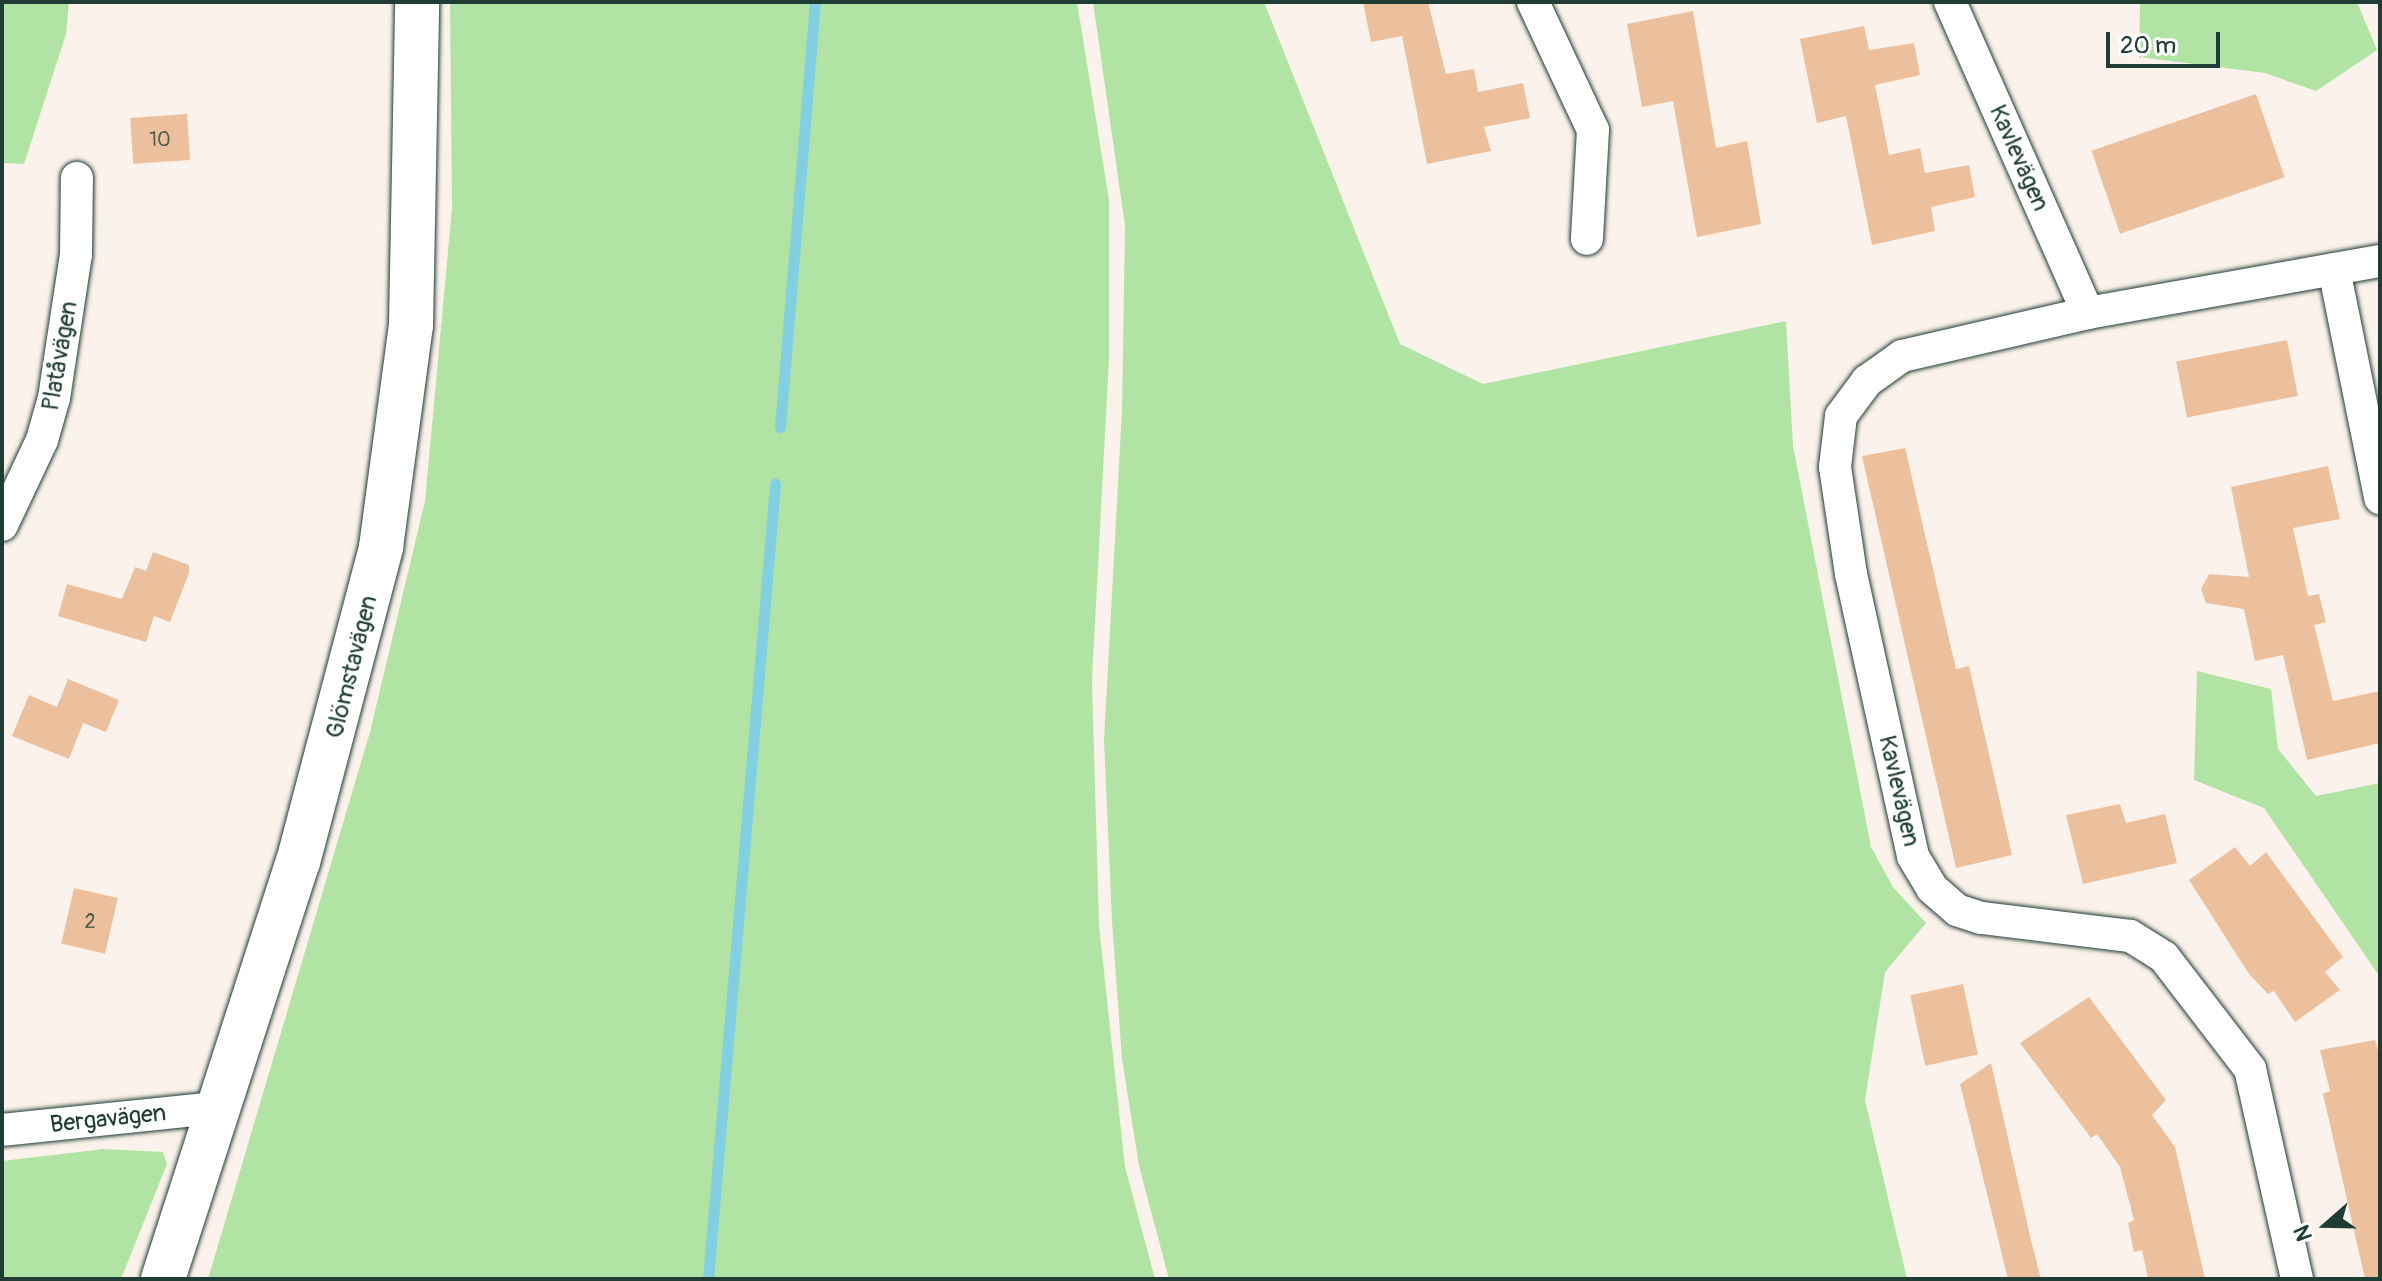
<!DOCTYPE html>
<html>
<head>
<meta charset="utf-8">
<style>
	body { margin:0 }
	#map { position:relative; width:2382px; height:1281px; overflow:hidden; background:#fbf2eb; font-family:Pangolin,sans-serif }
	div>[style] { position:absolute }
	.green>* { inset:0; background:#b1e3a4 }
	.stream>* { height:11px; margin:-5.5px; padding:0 5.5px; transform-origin:5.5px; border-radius:5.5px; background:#83cfe2 }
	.building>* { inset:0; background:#edc09d; transform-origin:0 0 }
	.roads { filter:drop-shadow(0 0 2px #1f3d34) drop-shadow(0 0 2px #1f3d34) }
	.street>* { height:32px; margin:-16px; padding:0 16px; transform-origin:16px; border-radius:16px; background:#fff }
	.secondary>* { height:44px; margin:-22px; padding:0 22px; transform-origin:22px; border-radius:22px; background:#fff }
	span { translate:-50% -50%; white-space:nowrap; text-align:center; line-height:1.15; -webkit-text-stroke:6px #fff; paint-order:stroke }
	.number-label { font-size:20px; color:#525e4e }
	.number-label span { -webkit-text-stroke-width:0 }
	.street-label { font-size:24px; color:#1f3d34 }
	.frame { position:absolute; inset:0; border:4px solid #1f3d34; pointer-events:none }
	.north { position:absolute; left:2286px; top:1185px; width:80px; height:80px; -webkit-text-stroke:6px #fff; paint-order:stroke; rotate:250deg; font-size:22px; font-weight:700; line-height:32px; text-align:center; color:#1f3d34 }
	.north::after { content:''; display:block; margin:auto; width:28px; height:36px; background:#1f3d34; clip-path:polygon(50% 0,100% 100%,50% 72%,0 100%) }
	.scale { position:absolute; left:2106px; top:32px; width:114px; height:36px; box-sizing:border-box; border:4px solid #1f3d34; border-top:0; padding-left:10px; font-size:24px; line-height:28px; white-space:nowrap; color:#1f3d34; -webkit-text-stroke:6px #fff; paint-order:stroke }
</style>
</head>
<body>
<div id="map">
	<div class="green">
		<i style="clip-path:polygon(2px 2px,69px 2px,66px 34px,24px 164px,2px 163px)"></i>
		<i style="clip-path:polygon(450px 2px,1077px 2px,1109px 200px,1109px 358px,1092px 680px,1099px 925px,1125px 1167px,1155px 1279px,208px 1279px,370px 732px,425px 501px,452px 208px)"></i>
		<i style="clip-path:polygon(1093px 2px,1264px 2px,1400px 344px,1483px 384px,1786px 321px,1793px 446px,1871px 847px,1893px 887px,1926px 923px,1885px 972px,1865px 1100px,1907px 1279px,1169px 1279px,1139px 1166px,1122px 1059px,1112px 922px,1104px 740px,1122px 410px,1125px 226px)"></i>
		<i style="clip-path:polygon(2140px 2px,2357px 2px,2377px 50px,2316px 91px,2265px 73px,2139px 57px)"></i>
		<i style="clip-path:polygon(2197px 671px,2271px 689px,2278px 749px,2316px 796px,2380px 783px,2380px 977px,2264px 808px,2194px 780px)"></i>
		<i style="clip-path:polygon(104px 1149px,163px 1152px,167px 1164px,121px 1279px,2px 1279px,2px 1161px)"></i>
	</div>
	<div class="stream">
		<i style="left:780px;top:427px;width:426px;rotate:-85.3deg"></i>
		<i style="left:708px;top:1279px;width:798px;rotate:-85.18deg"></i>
	</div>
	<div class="building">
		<i style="clip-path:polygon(1363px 2px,1428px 2px,1446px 74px,1474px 69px,1478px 92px,1523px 83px,1530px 118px,1484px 127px,1491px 151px,1427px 164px,1402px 36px,1371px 42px)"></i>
		<i style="clip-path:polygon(1693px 11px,1716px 148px,1747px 141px,1761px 224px,1697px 237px,1673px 101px,1642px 107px,1627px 24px)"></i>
		<i style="clip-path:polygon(1864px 26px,1869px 50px,1914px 43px,1920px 75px,1875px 85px,1889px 155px,1920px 148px,1925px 173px,1969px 165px,1975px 197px,1931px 207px,1935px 231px,1872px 245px,1846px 116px,1817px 123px,1800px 39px)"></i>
		<i style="left:2256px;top:94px;width:88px;height:174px;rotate:71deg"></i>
		<i style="left:187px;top:114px;width:46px;height:57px;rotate:86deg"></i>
		<i style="left:2287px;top:340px;width:57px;height:113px;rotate:79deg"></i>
		<i style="clip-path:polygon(1905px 448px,1956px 669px,1969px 666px,2012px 855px,1956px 868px,1862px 456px)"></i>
		<i style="clip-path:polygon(2328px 466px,2340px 519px,2293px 528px,2308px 596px,2319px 594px,2326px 622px,2314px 625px,2333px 701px,2380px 691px,2380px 743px,2307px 760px,2283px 655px,2255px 661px,2244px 609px,2206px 603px,2201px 589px,2209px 574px,2249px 577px,2231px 487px)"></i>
		<i style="clip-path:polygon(153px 552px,189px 565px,189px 573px,170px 622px,154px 616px,146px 642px,58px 616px,67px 584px,122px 599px,135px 567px,146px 571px)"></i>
		<i style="clip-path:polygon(68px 679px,119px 700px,106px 732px,83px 723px,69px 759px,12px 736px,29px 695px,57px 707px)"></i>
		<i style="clip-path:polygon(2120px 804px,2126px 823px,2165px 814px,2177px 863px,2083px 884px,2066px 815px)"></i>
		<i style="clip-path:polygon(2235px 847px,2250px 866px,2266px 852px,2343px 957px,2325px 972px,2340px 990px,2295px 1022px,2274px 991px,2268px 994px,2249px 974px,2189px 880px)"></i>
		<i style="left:74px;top:888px;width:45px;height:57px;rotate:13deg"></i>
		<i style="left:1963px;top:984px;width:72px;height:54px;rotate:78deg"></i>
		<i style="clip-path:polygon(2089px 997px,2166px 1100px,2152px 1115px,2175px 1147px,2205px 1279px,2148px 1279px,2142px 1250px,2134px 1252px,2128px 1223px,2134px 1220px,2120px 1167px,2097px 1134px,2091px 1138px,2020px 1043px)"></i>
		<i style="clip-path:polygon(2375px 1040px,2380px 1057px,2380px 1279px,2365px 1279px,2323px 1094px,2330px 1091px,2320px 1050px)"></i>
		<i style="clip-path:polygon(1991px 1063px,2031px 1240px,2041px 1279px,2008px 1279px,1960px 1084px)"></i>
	</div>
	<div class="roads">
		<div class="street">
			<i style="left:1533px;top:2px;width:141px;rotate:64.9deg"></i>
			<i style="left:1593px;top:130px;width:109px;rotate:93.2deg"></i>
			<i style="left:1950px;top:2px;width:340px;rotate:66.1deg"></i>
			<i style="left:2334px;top:269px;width:234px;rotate:78.6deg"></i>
			<i style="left:2px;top:525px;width:94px;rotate:-64.8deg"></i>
			<i style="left:42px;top:440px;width:44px;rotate:-74.1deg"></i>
			<i style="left:54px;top:398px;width:145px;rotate:-81.3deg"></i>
			<i style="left:76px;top:255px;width:77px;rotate:-89.3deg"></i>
			<i style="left:2px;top:1130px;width:214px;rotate:-5.9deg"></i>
			<i style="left:2297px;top:1279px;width:215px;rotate:-102.6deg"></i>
			<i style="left:2250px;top:1069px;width:141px;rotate:-127.5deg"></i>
			<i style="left:2164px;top:957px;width:40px;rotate:-148deg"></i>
			<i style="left:2130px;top:936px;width:150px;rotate:-173.1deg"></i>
			<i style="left:1981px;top:918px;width:25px;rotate:-162deg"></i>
			<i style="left:1957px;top:910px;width:33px;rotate:-139deg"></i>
			<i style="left:1932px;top:888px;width:37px;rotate:-121deg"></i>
			<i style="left:1913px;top:856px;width:289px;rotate:-102.4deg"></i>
			<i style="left:1851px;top:574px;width:108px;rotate:-98.5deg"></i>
			<i style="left:1835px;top:467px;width:51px;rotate:-83.3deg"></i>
			<i style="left:1841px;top:416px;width:44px;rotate:-53.4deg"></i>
			<i style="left:1867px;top:381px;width:43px;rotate:-35.5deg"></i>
			<i style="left:1902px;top:356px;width:191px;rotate:-13deg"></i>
			<i style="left:2088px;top:313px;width:297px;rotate:-10.1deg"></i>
		</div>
		<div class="secondary">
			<i style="left:163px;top:1279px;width:438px;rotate:-72.1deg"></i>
			<i style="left:298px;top:862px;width:326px;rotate:-75.2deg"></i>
			<i style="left:381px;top:547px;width:224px;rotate:-82.3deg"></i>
			<i style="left:411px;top:325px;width:323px;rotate:-88.9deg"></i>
		</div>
	</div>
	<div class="number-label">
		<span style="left:160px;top:139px">10</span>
		<span style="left:90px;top:921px">2</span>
	</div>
	<div class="street-label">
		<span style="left:2019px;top:158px;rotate:66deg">Kavlevägen</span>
		<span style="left:60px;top:356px;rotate:-80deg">Platåvägen</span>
		<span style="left:352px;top:667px;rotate:-76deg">Glömstavägen</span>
		<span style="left:1899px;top:791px;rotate:77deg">Kavlevägen</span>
		<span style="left:108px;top:1119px;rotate:-6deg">Bergavägen</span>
	</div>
	<div class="frame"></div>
	<div class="north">N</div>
	<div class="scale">20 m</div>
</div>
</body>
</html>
